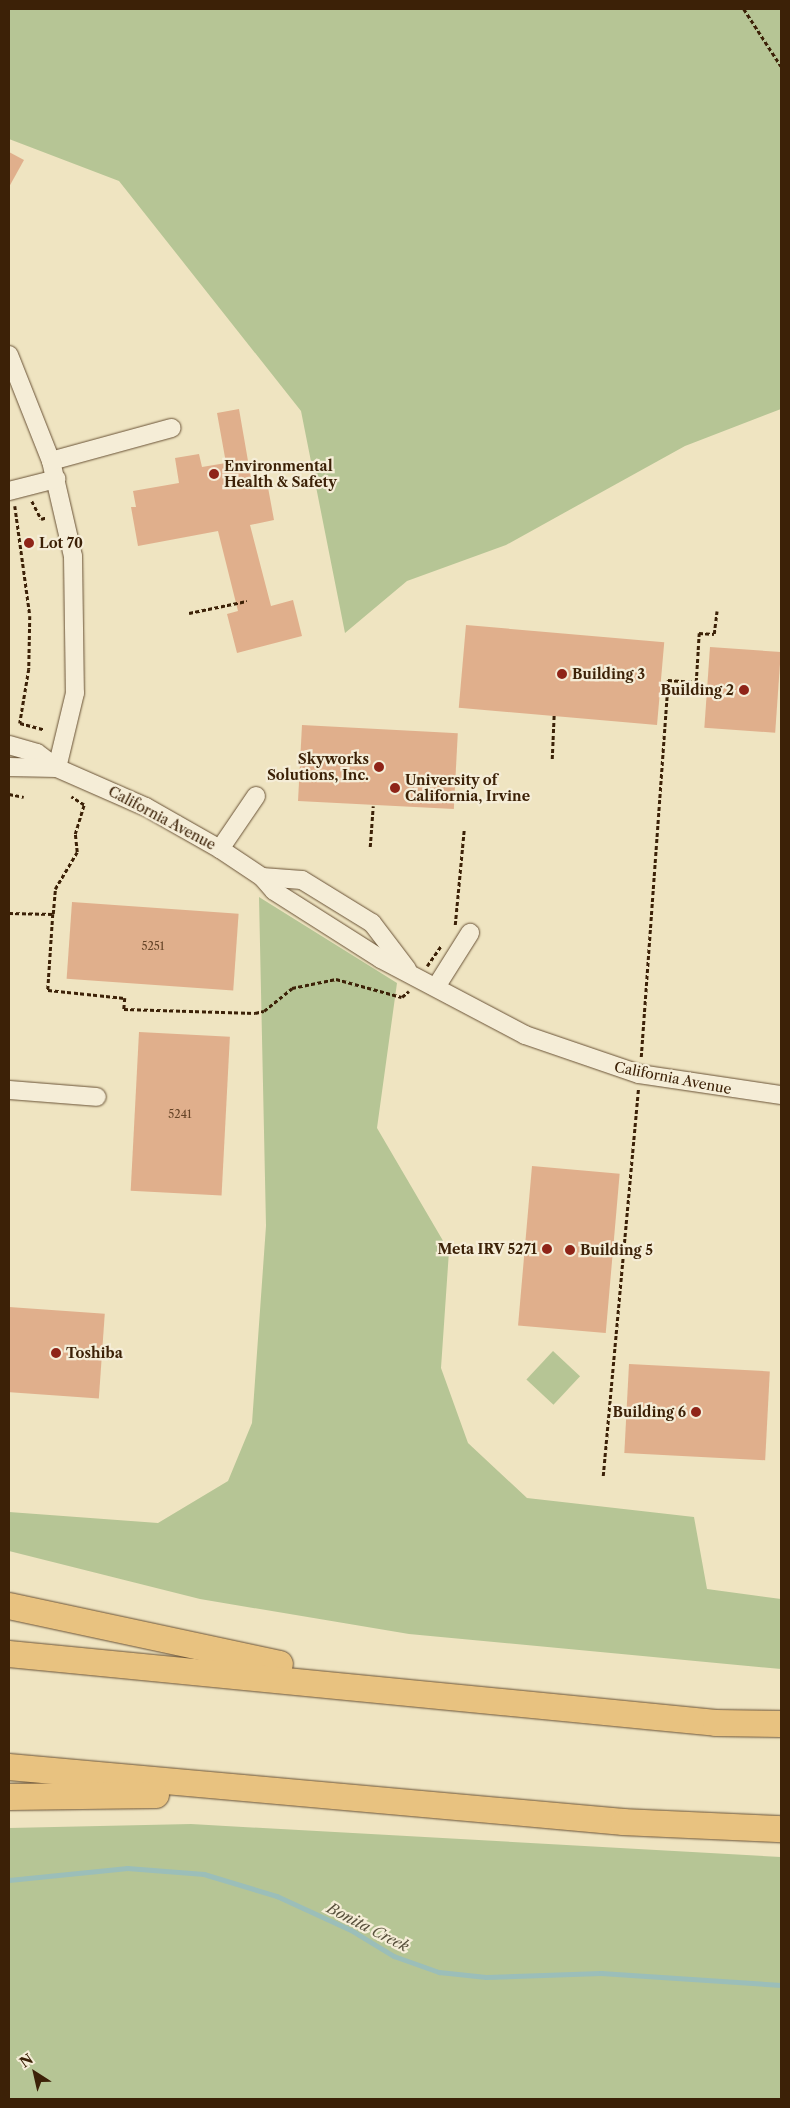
<!DOCTYPE html>
<html>
<head>
<meta charset="utf-8">
<style>
	body { margin:0 }
	#map { position:relative; width:790px; height:2108px; overflow:hidden; background:#efe4c1; font-family:"Libre Caslon Text",serif }
	div>[style] { position:absolute }
	.green>* { inset:0; background:#b6c595; transform-origin:0 0 }
	.stream>* { height:4.5px; margin:-2.25px; padding:0 2.25px; transform-origin:2.25px; border-radius:2.25px; background:#9bbeb9 }
	.building>* { inset:0; background:#e0af8c; transform-origin:0 0 }
	.path>* { height:2.5px; margin-top:-1.25px; transform-origin:0; background:repeating-linear-gradient(90deg,#3c2107 0 4px,transparent 0 6.5px) }
	.roads { filter:drop-shadow(0 0 1px #695236) drop-shadow(0 0 1px #695236) }
	.minor>* { height:18px; margin:-9px; padding:0 9px; transform-origin:9px; border-radius:9px; background:#f5edd7 }
	.highway>* { height:26px; margin:-13px; padding:0 13px; transform-origin:13px; border-radius:13px; background:#e8c280 }
	.dots>* { width:14px; height:14px; translate:-50% -50%; box-sizing:border-box; border:2px solid #f5edd7; border-radius:50% }
	span { translate:-50% -50%; white-space:nowrap; text-align:center; line-height:1.15; -webkit-text-stroke:4.5px #f5edd7; paint-order:stroke }
	.number-label { font-size:11px; color:#654428 }
	.number-label span { -webkit-text-stroke-width:0 }
	.poi-label { font-size:14px; color:#3c2107; font-weight:700 }
	.left { translate:0 -50%; text-align:left }
	.right { translate:-100% -50%; text-align:right }
	.street-label { font-size:14px; color:#3c2107 }
	.water-label { font-size:15px; color:#58503c; font-style:italic }
	.frame { position:absolute; inset:0; border:10px solid #3c2107; pointer-events:none }
	.north { position:absolute; left:10px; top:2048px; width:50px; height:50px; -webkit-text-stroke:4px #f5edd7; paint-order:stroke; rotate:325deg; font-size:14px; font-weight:700; line-height:20px; text-align:center; color:#3c2107 }
	.north::after { content:''; display:block; margin:auto; width:18px; height:22px; background:#3c2107; clip-path:polygon(50% 0,100% 100%,50% 72%,0 100%) }
</style>
</head>
<body>
<div id="map">
	<div class="green">
		<i style="clip-path:polygon(9px 9px,781px 9px,781px 409px,685px 446px,506px 545px,407px 581px,345px 633px,301px 411px,119px 181px,9px 139px)"></i>
		<i style="clip-path:polygon(259px 897px,397px 983px,377px 1128px,449px 1251px,441px 1368px,468px 1443px,527px 1498px,694px 1517px,707px 1589px,781px 1599px,781px 1669px,409px 1634px,200px 1599px,9px 1551px,9px 1512px,158px 1523px,228px 1481px,252px 1423px,266px 1226px)"></i>
		<i style="left:553px;top:1351px;width:37px;height:39px;rotate:43deg"></i>
		<i style="clip-path:polygon(191px 1824px,781px 1857px,781px 2099px,9px 2099px,9px 1828px)"></i>
	</div>
	<div class="stream">
		<i style="left:9px;top:1880px;width:119px;rotate:-5.8deg"></i>
		<i style="left:127px;top:1868px;width:77px;rotate:4.5deg"></i>
		<i style="left:204px;top:1874px;width:76px;rotate:16.8deg"></i>
		<i style="left:277px;top:1896px;width:81px;rotate:24.7deg"></i>
		<i style="left:351px;top:1930px;width:50px;rotate:31.2deg"></i>
		<i style="left:394px;top:1956px;width:48px;rotate:19.6deg"></i>
		<i style="left:439px;top:1972px;width:47px;rotate:6.1deg"></i>
		<i style="left:486px;top:1977px;width:115px;rotate:-2deg"></i>
		<i style="left:601px;top:1973px;width:180px;rotate:3.8deg"></i>
	</div>
	<div class="building">
		<i style="clip-path:polygon(9px 152px,24px 160px,9px 187px)"></i>
		<i style="clip-path:polygon(239px 409px,252px 484px,267px 482px,274px 520px,250px 525px,271px 606px,293px 600px,302px 636px,237px 653px,227px 614px,238px 611px,218px 531px,138px 546px,131px 507px,136px 507px,133px 491px,179px 483px,175px 458px,199px 454px,202px 467px,226px 463px,217px 413px)"></i>
		<i style="left:466px;top:625px;width:199px;height:83px;rotate:5deg"></i>
		<i style="left:710px;top:647px;width:71px;height:81px;rotate:4deg"></i>
		<i style="left:302px;top:725px;width:156px;height:76px;rotate:3deg"></i>
		<i style="left:72px;top:902px;width:167px;height:77px;rotate:4deg"></i>
		<i style="left:139px;top:1032px;width:91px;height:159px;rotate:3deg"></i>
		<i style="left:532px;top:1166px;width:88px;height:160px;rotate:5deg"></i>
		<i style="left:9px;top:1307px;width:96px;height:85px;rotate:4deg"></i>
		<i style="left:629px;top:1364px;width:141px;height:89px;rotate:3deg"></i>
	</div>
	<div class="path">
		<i style="left:744px;top:9px;width:68px;rotate:57deg"></i>
		<i style="left:32px;top:501px;width:20px;rotate:63deg"></i>
		<i style="left:41px;top:519px;width:6px;rotate:-18deg"></i>
		<i style="left:15px;top:506px;width:111px;rotate:82.2deg"></i>
		<i style="left:30px;top:616px;width:53px;rotate:91.1deg"></i>
		<i style="left:29px;top:669px;width:55px;rotate:99.5deg"></i>
		<i style="left:20px;top:723px;width:24px;rotate:15deg"></i>
		<i style="left:189px;top:613px;width:59px;rotate:-11.7deg"></i>
		<i style="left:552px;top:759px;width:45px;rotate:-87.5deg"></i>
		<i style="left:9px;top:794px;width:15px;rotate:11deg"></i>
		<i style="left:370px;top:847px;width:41px;rotate:-85.8deg"></i>
		<i style="left:9px;top:913px;width:44px;rotate:1.3deg"></i>
		<i style="left:53px;top:914px;width:76px;rotate:93.8deg"></i>
		<i style="left:48px;top:990px;width:77px;rotate:5.9deg"></i>
		<i style="left:125px;top:998px;width:11px;rotate:95deg"></i>
		<i style="left:124px;top:1009px;width:131px;rotate:1.7deg"></i>
		<i style="left:255px;top:1013px;width:9px;rotate:-13deg"></i>
		<i style="left:264px;top:1011px;width:36px;rotate:-39deg"></i>
		<i style="left:292px;top:988px;width:45px;rotate:-11.6deg"></i>
		<i style="left:336px;top:979px;width:68px;rotate:15.3deg"></i>
		<i style="left:402px;top:997px;width:9px;rotate:-41deg"></i>
		<i style="left:53px;top:914px;width:25px;rotate:-85deg"></i>
		<i style="left:55px;top:889px;width:43px;rotate:-59.3deg"></i>
		<i style="left:77px;top:852px;width:18px;rotate:-96deg"></i>
		<i style="left:75px;top:834px;width:30px;rotate:-73deg"></i>
		<i style="left:84px;top:805px;width:15px;rotate:-148deg"></i>
		<i style="left:455px;top:925px;width:95px;rotate:-84.6deg"></i>
		<i style="left:427px;top:966px;width:24px;rotate:-55deg"></i>
		<i style="left:641px;top:1057px;width:378px;rotate:-85.9deg"></i>
		<i style="left:668px;top:680px;width:28px;rotate:4deg"></i>
		<i style="left:696px;top:682px;width:49px;rotate:-86.5deg"></i>
		<i style="left:699px;top:633px;width:15px;rotate:4deg"></i>
		<i style="left:714px;top:634px;width:23px;rotate:-83deg"></i>
		<i style="left:603px;top:1476px;width:388px;rotate:-84.8deg"></i>
	</div>
	<div class="roads">
		<div class="minor">
			<i style="left:9px;top:355px;width:114px;rotate:68.4deg"></i>
			<i style="left:51px;top:461px;width:98px;rotate:77deg"></i>
			<i style="left:73px;top:556px;width:137px;rotate:89.2deg"></i>
			<i style="left:75px;top:693px;width:77px;rotate:103.5deg"></i>
			<i style="left:51px;top:461px;width:125px;rotate:-15.3deg"></i>
			<i style="left:9px;top:491px;width:49px;rotate:-14.3deg"></i>
			<i style="left:9px;top:745px;width:29px;rotate:16deg"></i>
			<i style="left:37px;top:753px;width:25px;rotate:37deg"></i>
			<i style="left:57px;top:768px;width:97px;rotate:23.7deg"></i>
			<i style="left:146px;top:807px;width:85px;rotate:29.6deg"></i>
			<i style="left:220px;top:849px;width:50px;rotate:33.7deg"></i>
			<i style="left:262px;top:877px;width:18px;rotate:49deg"></i>
			<i style="left:274px;top:891px;width:127px;rotate:32.4deg"></i>
			<i style="left:381px;top:959px;width:163px;rotate:27.8deg"></i>
			<i style="left:525px;top:1035px;width:120px;rotate:18.9deg"></i>
			<i style="left:639px;top:1074px;width:144px;rotate:8.4deg"></i>
			<i style="left:9px;top:767px;width:48px;rotate:1.2deg"></i>
			<i style="left:220px;top:849px;width:64px;rotate:-55.8deg"></i>
			<i style="left:262px;top:877px;width:40px;rotate:4.3deg"></i>
			<i style="left:302px;top:880px;width:82px;rotate:31.6deg"></i>
			<i style="left:372px;top:923px;width:58px;rotate:52.7deg"></i>
			<i style="left:436px;top:987px;width:64px;rotate:-57.8deg"></i>
			<i style="left:9px;top:1090px;width:88px;rotate:4.5deg"></i>
		</div>
		<div class="highway">
			<i style="left:9px;top:1606px;width:277px;rotate:12.1deg"></i>
			<i style="left:9px;top:1654px;width:710px;rotate:5.57deg"></i>
			<i style="left:716px;top:1723px;width:65px;rotate:0.9deg"></i>
			<i style="left:9px;top:1767px;width:617px;rotate:5.11deg"></i>
			<i style="left:624px;top:1822px;width:157px;rotate:2.6deg"></i>
			<i style="left:9px;top:1797px;width:147px;rotate:-0.8deg"></i>
		</div>
	</div>
	<div class="dots">
		<i style="left:214px;top:474px;background:#8f2418"></i>
		<i style="left:29px;top:543px;background:#8f2418"></i>
		<i style="left:562px;top:674px;background:#8f2418"></i>
		<i style="left:744px;top:690px;background:#8f2418"></i>
		<i style="left:379px;top:767px;background:#8f2418"></i>
		<i style="left:395px;top:788px;background:#8f2418"></i>
		<i style="left:547px;top:1249px;background:#8f2418"></i>
		<i style="left:570px;top:1250px;background:#8f2418"></i>
		<i style="left:56px;top:1353px;background:#8f2418"></i>
		<i style="left:696px;top:1412px;background:#8f2418"></i>
	</div>
	<div class="number-label">
		<span style="left:153px;top:946px">5251</span>
		<span style="left:180px;top:1114px">5241</span>
	</div>
	<div class="poi-label">
		<span class="left" style="left:224px;top:474px">Environmental<br>Health &amp; Safety</span>
		<span class="left" style="left:39px;top:543px">Lot 70</span>
		<span class="left" style="left:572px;top:674px">Building 3</span>
		<span class="right" style="left:734px;top:690px">Building 2</span>
		<span class="right" style="left:369px;top:767px">Skyworks<br>Solutions, Inc.</span>
		<span class="left" style="left:405px;top:788px">University of<br>California, Irvine</span>
		<span class="right" style="left:537px;top:1249px">Meta IRV 5271</span>
		<span class="left" style="left:580px;top:1250px">Building 5</span>
		<span class="left" style="left:66px;top:1353px">Toshiba</span>
		<span class="right" style="left:686px;top:1412px">Building 6</span>
	</div>
	<div class="street-label">
		<span style="left:162px;top:818px;rotate:28deg">California Avenue</span>
		<span style="left:673px;top:1078px;rotate:11deg">California Avenue</span>
	</div>
	<div class="water-label">
		<span style="left:368px;top:1927px;rotate:27deg">Bonita Creek</span>
	</div>
	<div class="frame"></div>
	<div class="north">N</div>
</div>
</body>
</html>
